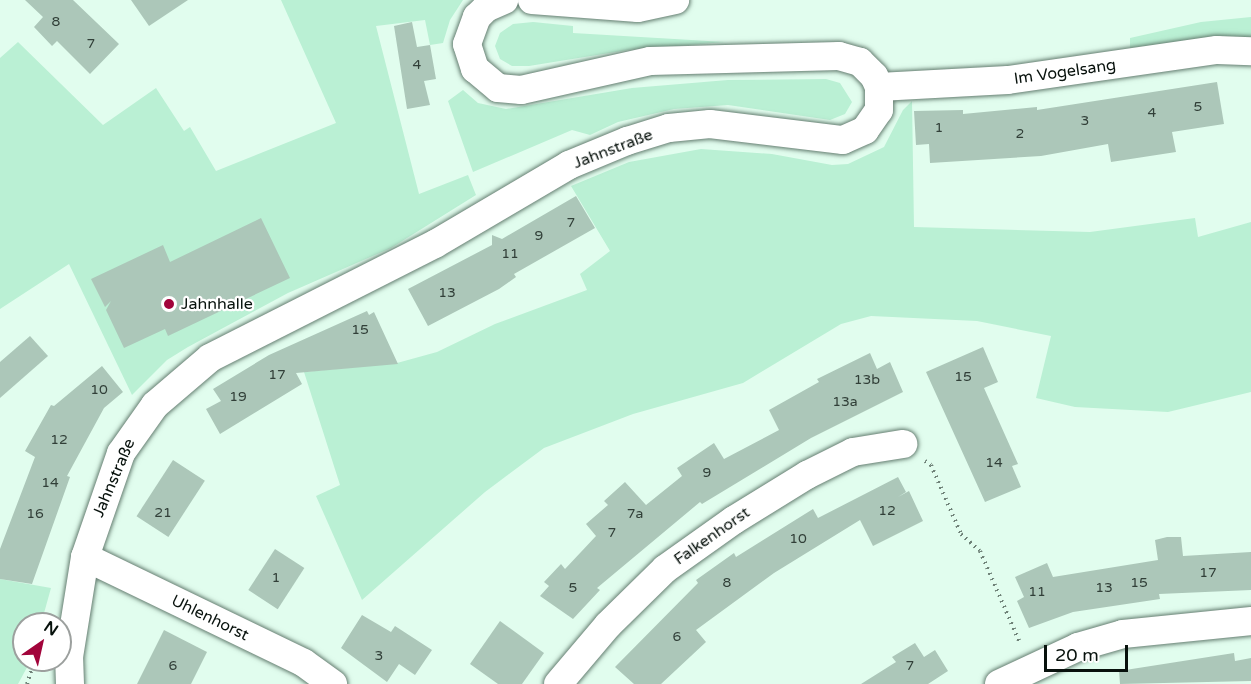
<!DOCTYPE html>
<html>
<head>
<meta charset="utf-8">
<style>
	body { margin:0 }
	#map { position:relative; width:1251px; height:684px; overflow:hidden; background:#e1fdee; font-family:"Varela Round",sans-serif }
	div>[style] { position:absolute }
	.green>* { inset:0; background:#baf0d4 }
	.building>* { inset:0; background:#acc7b9; transform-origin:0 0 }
	.path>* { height:4px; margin-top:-2px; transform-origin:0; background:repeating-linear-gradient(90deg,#6f8278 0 1.5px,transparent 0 6px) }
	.roads { filter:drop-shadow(0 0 2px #657e71) drop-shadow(0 0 2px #657e71) }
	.minor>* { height:28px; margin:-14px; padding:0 14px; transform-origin:14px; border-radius:14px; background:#fff }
	.dots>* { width:16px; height:16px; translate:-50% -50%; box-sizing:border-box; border:3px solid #fff; border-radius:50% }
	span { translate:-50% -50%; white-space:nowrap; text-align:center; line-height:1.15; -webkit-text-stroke:4.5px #fff; paint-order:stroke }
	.number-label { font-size:14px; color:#313f38 }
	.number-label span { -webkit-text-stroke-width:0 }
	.street-label { font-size:16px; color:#08120d }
	.poi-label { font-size:16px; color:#08120d }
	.left { translate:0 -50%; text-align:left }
	.north { position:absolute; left:12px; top:612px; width:60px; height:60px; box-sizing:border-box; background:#fff; border:2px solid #9ca09e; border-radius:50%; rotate:34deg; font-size:16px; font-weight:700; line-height:24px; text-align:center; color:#08120d }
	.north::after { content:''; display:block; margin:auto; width:21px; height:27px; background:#a2043b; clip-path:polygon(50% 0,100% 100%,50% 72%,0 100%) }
	.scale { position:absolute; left:1044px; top:645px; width:84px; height:27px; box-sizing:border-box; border:3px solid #08120d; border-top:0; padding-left:8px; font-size:18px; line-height:21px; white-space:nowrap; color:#08120d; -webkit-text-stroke:4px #fff; paint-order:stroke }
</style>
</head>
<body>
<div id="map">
	<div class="green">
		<i style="clip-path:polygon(281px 0,463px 0,450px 20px,443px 43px,430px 45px,425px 20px,376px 26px,419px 194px,468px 175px,476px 195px,391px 248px,288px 293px,188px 347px,167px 360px,132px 395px,69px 264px,0 309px,0 58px,18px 42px,103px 125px,156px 88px,184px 131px,190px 127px,216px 171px,336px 123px)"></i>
		<i style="clip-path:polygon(1251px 17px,1251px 37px,1216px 37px,1130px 48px,1130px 38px,1201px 22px)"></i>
		<i style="clip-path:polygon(533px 22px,573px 26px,573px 33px,725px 42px,628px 50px,529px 66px,512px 66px,500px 59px,495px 46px,500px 33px,513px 24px)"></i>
		<i style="clip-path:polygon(826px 79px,840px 83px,852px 102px,845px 114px,830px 120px,728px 105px,674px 109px,618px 122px,590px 135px,572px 130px,473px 172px,448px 101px,463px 90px,478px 103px,506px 109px,632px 88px,728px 80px)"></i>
		<i style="clip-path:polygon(912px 101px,914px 227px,1090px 232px,1195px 218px,1198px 237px,1251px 222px,1251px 392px,1168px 412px,1075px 407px,1036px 398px,1051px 336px,977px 321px,871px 316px,841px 324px,743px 383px,633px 414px,544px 448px,485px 492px,362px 600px,316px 496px,340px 485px,304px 372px,397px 363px,437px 352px,495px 324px,587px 290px,580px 274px,610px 251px,571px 186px,629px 162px,701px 149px,772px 154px,832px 165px,848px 164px,884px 147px,903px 110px)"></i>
		<i style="clip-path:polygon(0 579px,51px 588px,41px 624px,24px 624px,24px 660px,31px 660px,18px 684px,0 684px)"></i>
	</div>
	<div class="building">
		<i style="clip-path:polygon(25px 0,73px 0,119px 44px,90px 74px,57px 41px,52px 46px,34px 27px,43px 17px)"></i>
		<i style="clip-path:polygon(131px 0,188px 0,149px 26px)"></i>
		<i style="clip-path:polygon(412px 22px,417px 47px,430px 45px,436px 79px,424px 81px,430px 105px,407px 109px,394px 26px)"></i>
		<i style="clip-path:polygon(1217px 82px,1224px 124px,1172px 132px,1176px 152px,1111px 162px,1108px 144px,1041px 156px,930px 163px,929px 144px,916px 145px,914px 111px,963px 110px,963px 114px,1037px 107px,1037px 110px)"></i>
		<i style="clip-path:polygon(576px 196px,595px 228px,514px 274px,516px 277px,499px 289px,428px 326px,408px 289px,492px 245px,492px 235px,502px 239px)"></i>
		<i style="clip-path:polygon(261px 218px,290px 278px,168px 336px,165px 329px,124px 348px,106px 310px,111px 301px,105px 307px,91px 279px,163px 245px,170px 262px)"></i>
		<i style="clip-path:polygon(367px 311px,369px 315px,374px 312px,398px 364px,296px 373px,302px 384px,220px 434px,206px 409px,221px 401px,213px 389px,269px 355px)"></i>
		<i style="clip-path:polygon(30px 336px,48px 356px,0 398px,0 362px)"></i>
		<i style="clip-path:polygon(983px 347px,998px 382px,984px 388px,1018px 464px,1012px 466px,1021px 487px,985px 502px,926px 372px)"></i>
		<i style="clip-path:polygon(870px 353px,877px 369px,890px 362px,903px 392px,811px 438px,702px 504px,700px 502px,597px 588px,600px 590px,573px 619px,540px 596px,549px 586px,544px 582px,561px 564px,565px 569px,596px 536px,586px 524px,608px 505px,604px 501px,625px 482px,646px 505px,682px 476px,677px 468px,714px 443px,724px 459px,779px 430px,769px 410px,819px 382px,817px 379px)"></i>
		<i style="clip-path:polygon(102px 366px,123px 392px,104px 408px,67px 476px,70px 477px,32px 584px,0 579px,0 549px,35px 457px,25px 451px,51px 405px,54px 406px)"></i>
		<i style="left:173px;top:460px;width:38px;height:67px;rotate:33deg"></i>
		<i style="clip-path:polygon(898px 477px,906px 492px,898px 497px,909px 491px,923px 521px,873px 546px,860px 520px,774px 573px,696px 630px,706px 642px,661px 684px,634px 684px,615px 667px,698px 583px,696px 580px,734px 553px,736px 557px,813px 509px,818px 518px)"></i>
		<i style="clip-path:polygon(1167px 537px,1181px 537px,1183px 556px,1251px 552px,1251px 590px,1159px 594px,1160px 599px,1073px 612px,1029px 628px,1017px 601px,1024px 597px,1015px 577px,1047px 563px,1053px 577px,1158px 560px,1155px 540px)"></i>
		<i style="left:275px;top:549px;width:35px;height:49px;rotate:33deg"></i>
		<i style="clip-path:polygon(362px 615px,391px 632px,395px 626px,432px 650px,415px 675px,399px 664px,387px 682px,341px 648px)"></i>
		<i style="clip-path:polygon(500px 621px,544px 653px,522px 684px,498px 684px,470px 664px)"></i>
		<i style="clip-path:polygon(164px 630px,207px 652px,191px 684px,137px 684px)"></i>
		<i style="clip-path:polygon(915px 643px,924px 657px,935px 650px,948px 671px,928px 684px,861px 684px,896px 662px,892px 657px)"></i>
		<i style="clip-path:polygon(1234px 653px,1235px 661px,1251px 658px,1251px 681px,1120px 684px,1119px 671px)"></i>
	</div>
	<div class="path">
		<i style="left:925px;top:461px;width:7px;rotate:34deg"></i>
		<i style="left:931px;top:465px;width:75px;rotate:66.5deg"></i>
		<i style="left:961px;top:534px;width:25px;rotate:42deg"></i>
		<i style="left:980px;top:551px;width:100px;rotate:66.5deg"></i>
		<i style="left:27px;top:684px;width:25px;rotate:-72deg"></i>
	</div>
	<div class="roads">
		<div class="minor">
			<i style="left:532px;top:0;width:106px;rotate:4.3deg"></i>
			<i style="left:638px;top:8px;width:38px;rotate:-12deg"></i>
			<i style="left:879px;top:87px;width:129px;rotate:-3.1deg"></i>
			<i style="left:1008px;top:80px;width:211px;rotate:-8.2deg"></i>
			<i style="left:1217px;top:50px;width:34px;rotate:2deg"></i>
			<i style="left:85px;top:557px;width:243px;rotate:25.8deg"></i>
			<i style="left:304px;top:663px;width:36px;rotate:36deg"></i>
			<i style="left:70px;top:684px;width:27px;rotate:-92deg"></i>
			<i style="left:69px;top:657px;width:101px;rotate:-80.9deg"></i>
			<i style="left:85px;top:557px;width:110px;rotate:-70.9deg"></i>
			<i style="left:121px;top:453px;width:59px;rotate:-54.7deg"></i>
			<i style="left:155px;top:405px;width:72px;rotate:-40.5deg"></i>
			<i style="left:210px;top:358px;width:252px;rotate:-26.9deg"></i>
			<i style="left:435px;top:244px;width:156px;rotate:-30.5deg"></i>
			<i style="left:569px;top:165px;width:63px;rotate:-22.5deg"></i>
			<i style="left:627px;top:141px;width:44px;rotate:-17.2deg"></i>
			<i style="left:669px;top:128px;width:41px;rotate:-5.6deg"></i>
			<i style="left:710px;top:124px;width:134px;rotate:6.9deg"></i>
			<i style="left:843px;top:140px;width:24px;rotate:-24deg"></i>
			<i style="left:865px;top:130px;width:24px;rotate:-55deg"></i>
			<i style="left:879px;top:110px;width:23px;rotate:-90deg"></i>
			<i style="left:879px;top:87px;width:12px;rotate:-114deg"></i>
			<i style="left:874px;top:76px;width:20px;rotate:-135deg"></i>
			<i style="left:860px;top:62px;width:22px;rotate:-164deg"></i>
			<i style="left:839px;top:56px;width:189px;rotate:178.5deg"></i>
			<i style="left:650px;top:61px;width:132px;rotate:167.3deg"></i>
			<i style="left:521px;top:90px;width:23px;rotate:-175deg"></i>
			<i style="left:498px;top:88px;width:30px;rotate:-140deg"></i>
			<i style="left:475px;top:69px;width:26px;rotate:-108deg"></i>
			<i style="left:467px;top:44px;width:29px;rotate:-70deg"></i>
			<i style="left:477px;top:17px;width:13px;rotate:-45deg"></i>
			<i style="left:486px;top:8px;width:20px;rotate:-24deg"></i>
			<i style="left:558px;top:684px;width:77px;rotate:-49.7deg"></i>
			<i style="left:608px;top:625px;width:80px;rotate:-44.5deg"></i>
			<i style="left:665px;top:569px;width:85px;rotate:-35.4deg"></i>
			<i style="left:734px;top:520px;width:86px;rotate:-31.7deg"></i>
			<i style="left:807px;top:475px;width:51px;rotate:-26.6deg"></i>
			<i style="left:853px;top:452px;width:51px;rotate:-9.1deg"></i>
			<i style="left:999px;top:684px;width:87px;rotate:-25.1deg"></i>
			<i style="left:1078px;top:647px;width:47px;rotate:-16.1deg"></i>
			<i style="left:1123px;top:634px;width:129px;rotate:-5.8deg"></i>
		</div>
	</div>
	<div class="dots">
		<i style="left:169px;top:304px;background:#a2043b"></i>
	</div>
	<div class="number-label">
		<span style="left:56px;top:22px">8</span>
		<span style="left:91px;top:44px">7</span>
		<span style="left:417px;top:65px">4</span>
		<span style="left:1198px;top:107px">5</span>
		<span style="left:1152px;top:113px">4</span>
		<span style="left:1085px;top:121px">3</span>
		<span style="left:939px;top:128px">1</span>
		<span style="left:1020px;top:134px">2</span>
		<span style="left:571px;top:223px">7</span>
		<span style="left:539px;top:236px">9</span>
		<span style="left:510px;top:254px">11</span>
		<span style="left:447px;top:293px">13</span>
		<span style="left:360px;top:330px">15</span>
		<span style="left:277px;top:375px">17</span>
		<span style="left:963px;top:377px">15</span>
		<span style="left:867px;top:380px">13b</span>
		<span style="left:99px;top:390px">10</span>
		<span style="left:238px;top:397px">19</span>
		<span style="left:845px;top:402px">13a</span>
		<span style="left:59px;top:440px">12</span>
		<span style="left:994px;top:463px">14</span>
		<span style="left:707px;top:473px">9</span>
		<span style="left:50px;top:483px">14</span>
		<span style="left:887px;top:511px">12</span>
		<span style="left:163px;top:513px">21</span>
		<span style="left:35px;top:514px">16</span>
		<span style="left:635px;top:514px">7a</span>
		<span style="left:612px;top:533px">7</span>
		<span style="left:798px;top:539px">10</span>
		<span style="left:1208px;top:573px">17</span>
		<span style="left:276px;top:578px">1</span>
		<span style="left:727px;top:583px">8</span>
		<span style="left:1139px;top:583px">15</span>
		<span style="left:573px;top:588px">5</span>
		<span style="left:1104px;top:588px">13</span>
		<span style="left:1037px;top:592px">11</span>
		<span style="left:677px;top:637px">6</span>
		<span style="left:379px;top:656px">3</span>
		<span style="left:173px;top:666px">6</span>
		<span style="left:910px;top:666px">7</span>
	</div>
	<div class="street-label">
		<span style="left:1065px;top:72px;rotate:-8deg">Im Vogelsang</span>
		<span style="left:613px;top:149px;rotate:-21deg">Jahnstraße</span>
		<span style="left:114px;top:478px;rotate:-67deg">Jahnstraße</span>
		<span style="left:712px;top:536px;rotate:-35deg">Falkenhorst</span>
		<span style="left:210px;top:618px;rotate:26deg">Uhlenhorst</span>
	</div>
	<div class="poi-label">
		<span class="left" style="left:181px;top:304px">Jahnhalle</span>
	</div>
	<div class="north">N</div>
	<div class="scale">20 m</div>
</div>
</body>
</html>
